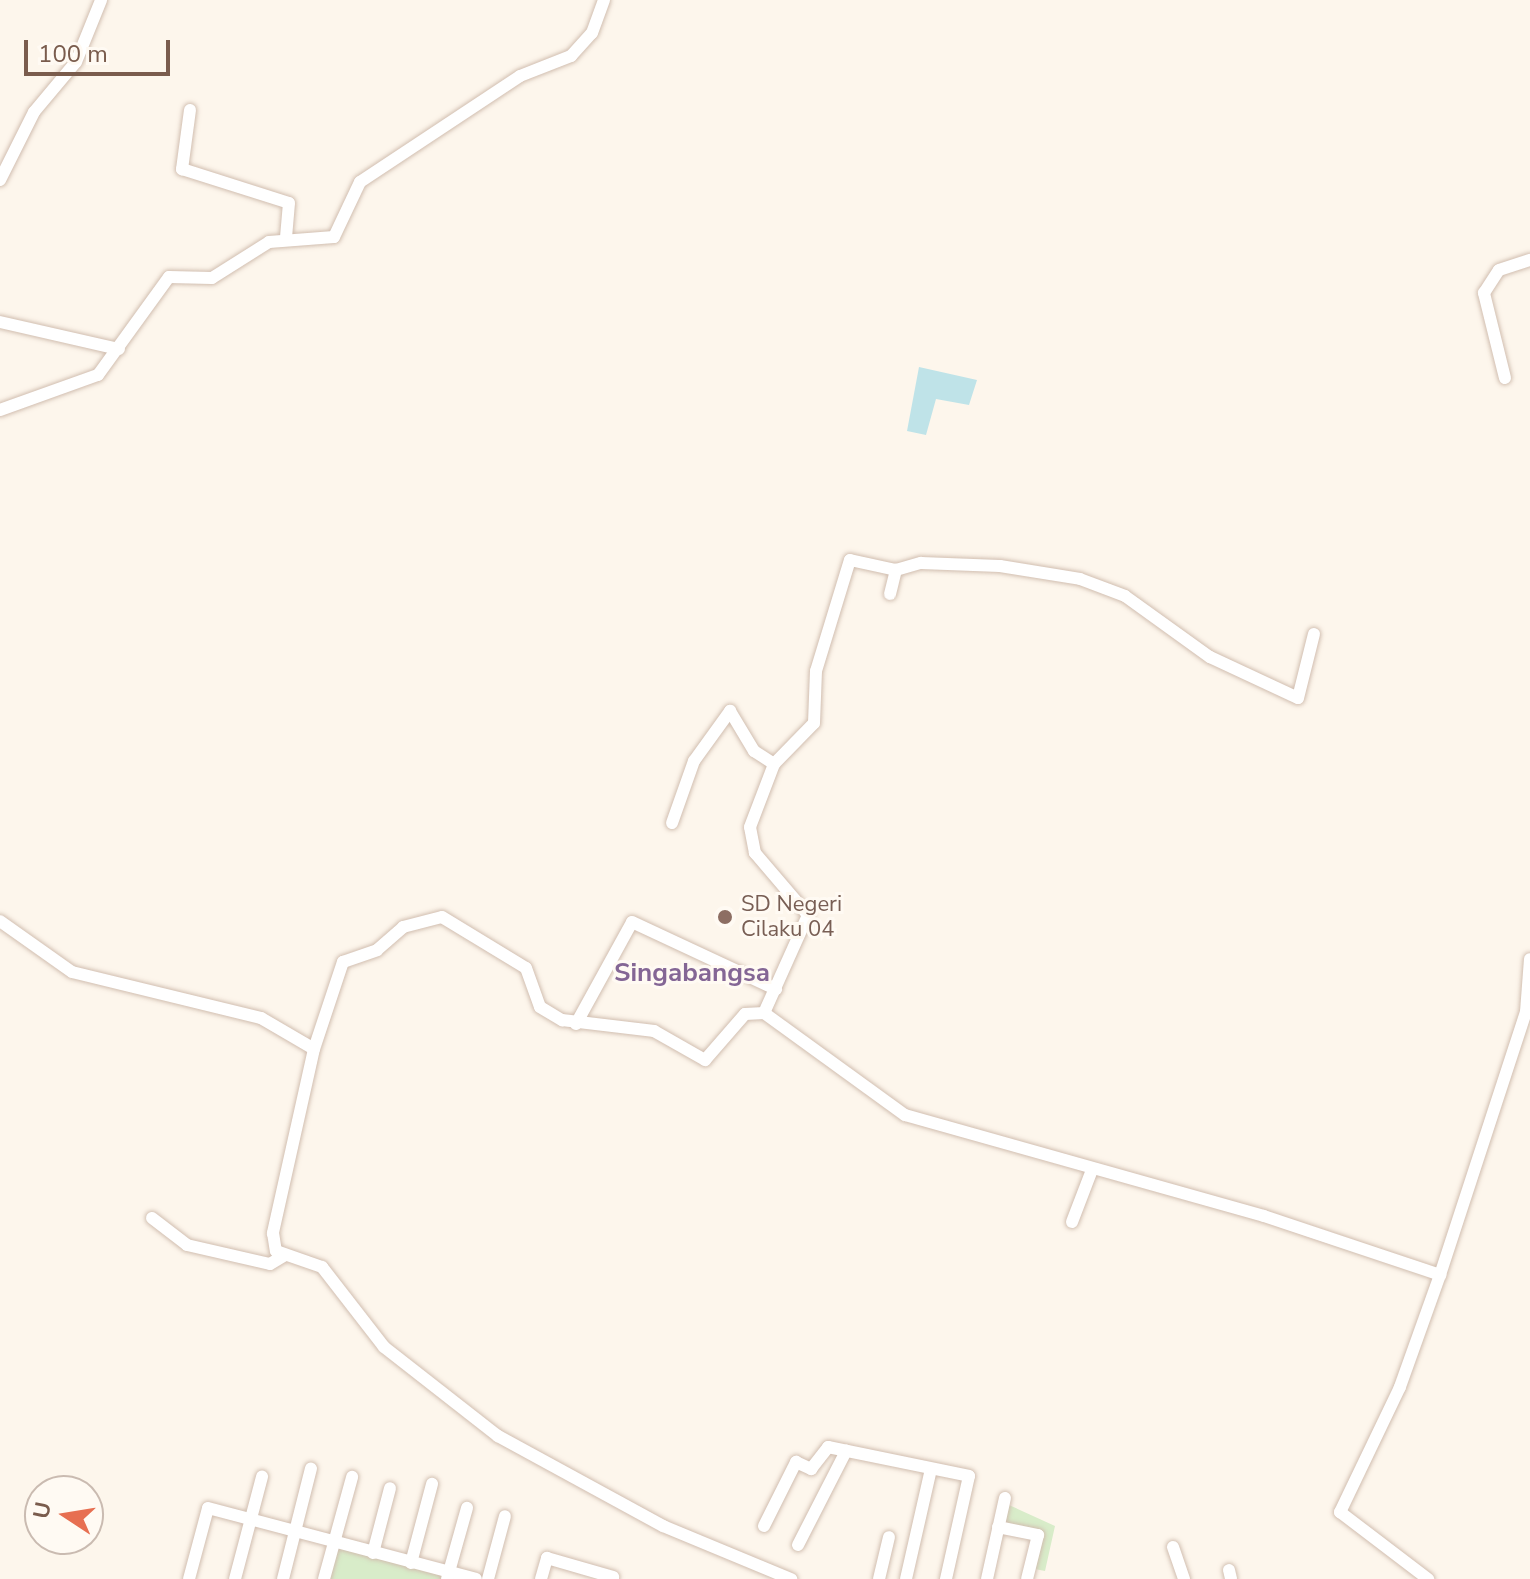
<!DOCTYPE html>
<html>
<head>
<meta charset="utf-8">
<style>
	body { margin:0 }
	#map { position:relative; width:1530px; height:1579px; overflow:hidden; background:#fdf6ec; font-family:"Nunito Sans",sans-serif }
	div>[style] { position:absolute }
	.green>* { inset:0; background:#d8ecc9 }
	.water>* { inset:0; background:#bfe3e8 }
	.roads { filter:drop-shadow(0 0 2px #d1beb0) drop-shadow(0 0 2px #d1beb0) }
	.minor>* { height:12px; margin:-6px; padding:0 6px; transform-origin:6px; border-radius:6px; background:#fff }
	.dots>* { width:22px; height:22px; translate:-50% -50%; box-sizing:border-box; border:4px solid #fffaf3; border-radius:50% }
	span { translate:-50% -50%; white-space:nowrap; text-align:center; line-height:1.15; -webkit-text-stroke:6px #fffaf3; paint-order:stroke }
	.education-label { font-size:22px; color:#785e54 }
	.left { translate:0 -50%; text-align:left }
	.quarter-label { font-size:26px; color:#846695; font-weight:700 }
	.north { position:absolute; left:24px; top:1475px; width:80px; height:80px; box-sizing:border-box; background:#fffaf3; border:2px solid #cabbb1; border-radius:50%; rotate:282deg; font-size:22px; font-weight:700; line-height:32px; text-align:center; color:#7a5c4d }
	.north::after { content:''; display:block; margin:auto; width:28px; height:36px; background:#e76f51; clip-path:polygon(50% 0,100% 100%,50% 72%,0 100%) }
	.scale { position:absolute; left:24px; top:40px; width:146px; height:36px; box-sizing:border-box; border:4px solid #7a5c4d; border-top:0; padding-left:10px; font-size:24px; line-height:28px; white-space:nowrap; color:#7a5c4d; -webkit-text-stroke:6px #fffaf3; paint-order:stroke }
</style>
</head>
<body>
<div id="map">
	<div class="green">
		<i style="clip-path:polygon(1009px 1505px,1055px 1526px,1045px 1571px,1035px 1569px,1043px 1532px,1005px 1524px)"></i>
		<i style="clip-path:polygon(336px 1547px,443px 1575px,442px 1579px,328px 1579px)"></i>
	</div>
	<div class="water">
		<i style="clip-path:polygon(919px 367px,977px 380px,969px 405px,936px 399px,926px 435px,907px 431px)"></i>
	</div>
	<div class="roads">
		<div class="minor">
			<i style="left:190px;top:110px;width:60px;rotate:97.7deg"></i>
			<i style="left:182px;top:169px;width:112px;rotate:17.6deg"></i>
			<i style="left:289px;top:203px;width:34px;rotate:95deg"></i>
			<i style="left:0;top:180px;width:76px;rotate:-63.4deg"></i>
			<i style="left:34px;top:112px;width:65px;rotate:-50deg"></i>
			<i style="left:76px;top:62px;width:67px;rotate:-68deg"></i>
			<i style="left:0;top:322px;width:122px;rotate:12.8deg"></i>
			<i style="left:1505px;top:378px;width:88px;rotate:-103.9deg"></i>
			<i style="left:1484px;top:293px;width:27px;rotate:-57deg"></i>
			<i style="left:1499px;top:270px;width:33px;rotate:-18deg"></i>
			<i style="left:0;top:410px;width:104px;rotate:-19.7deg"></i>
			<i style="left:98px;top:375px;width:121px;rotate:-54.1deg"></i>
			<i style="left:169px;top:277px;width:43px;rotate:1.3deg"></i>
			<i style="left:212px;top:278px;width:67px;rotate:-32.3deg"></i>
			<i style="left:269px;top:242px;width:65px;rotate:-4.4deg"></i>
			<i style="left:334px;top:237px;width:61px;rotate:-64.7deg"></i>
			<i style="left:360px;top:182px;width:192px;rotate:-33.5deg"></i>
			<i style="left:520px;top:76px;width:55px;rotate:-21.4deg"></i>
			<i style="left:571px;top:56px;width:31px;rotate:-48deg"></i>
			<i style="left:592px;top:33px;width:35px;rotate:-70deg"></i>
			<i style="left:890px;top:594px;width:25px;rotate:-76deg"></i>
			<i style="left:672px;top:823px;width:66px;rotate:-70.5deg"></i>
			<i style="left:694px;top:761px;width:62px;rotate:-54.2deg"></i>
			<i style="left:730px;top:711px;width:47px;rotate:59deg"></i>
			<i style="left:754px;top:751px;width:24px;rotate:33deg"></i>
			<i style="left:0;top:921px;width:88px;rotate:35.3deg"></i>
			<i style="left:72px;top:972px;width:195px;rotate:13.7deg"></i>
			<i style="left:261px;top:1018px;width:61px;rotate:30.3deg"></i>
			<i style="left:314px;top:1049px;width:189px;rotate:102.6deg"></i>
			<i style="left:273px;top:1233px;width:18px;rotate:81deg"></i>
			<i style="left:276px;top:1251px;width:49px;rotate:19.2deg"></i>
			<i style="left:322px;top:1267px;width:101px;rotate:52.2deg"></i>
			<i style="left:384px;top:1347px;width:145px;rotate:38deg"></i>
			<i style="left:498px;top:1436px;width:188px;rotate:28.6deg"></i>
			<i style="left:663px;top:1526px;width:139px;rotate:22.5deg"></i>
			<i style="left:764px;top:1013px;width:107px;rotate:-65.8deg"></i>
			<i style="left:808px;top:915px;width:82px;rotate:-130.5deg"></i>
			<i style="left:755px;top:853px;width:26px;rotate:-101deg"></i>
			<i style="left:750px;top:827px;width:67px;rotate:-69.1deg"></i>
			<i style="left:774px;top:764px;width:57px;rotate:-45.7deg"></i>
			<i style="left:814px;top:723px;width:52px;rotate:-87.8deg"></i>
			<i style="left:816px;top:671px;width:116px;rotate:-73deg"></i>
			<i style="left:850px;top:560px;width:47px;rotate:12.3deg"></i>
			<i style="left:896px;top:570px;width:26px;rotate:-16deg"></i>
			<i style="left:921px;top:563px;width:79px;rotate:2.2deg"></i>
			<i style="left:1000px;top:566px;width:81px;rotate:9.2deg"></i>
			<i style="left:1080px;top:579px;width:48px;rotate:20.7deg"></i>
			<i style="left:1125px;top:596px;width:105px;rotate:35.7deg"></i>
			<i style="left:1210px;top:657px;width:97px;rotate:25deg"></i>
			<i style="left:1298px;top:698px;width:66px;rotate:-76deg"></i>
			<i style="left:576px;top:1024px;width:116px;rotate:-61.2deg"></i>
			<i style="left:632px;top:922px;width:159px;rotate:25deg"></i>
			<i style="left:314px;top:1049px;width:92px;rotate:-71.6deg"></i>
			<i style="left:343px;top:962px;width:36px;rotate:-19deg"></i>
			<i style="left:377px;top:950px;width:35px;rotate:-41deg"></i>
			<i style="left:403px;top:927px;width:40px;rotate:-14.4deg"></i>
			<i style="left:442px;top:917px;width:98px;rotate:31.3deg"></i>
			<i style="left:526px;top:968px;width:41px;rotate:70.3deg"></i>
			<i style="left:540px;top:1007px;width:26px;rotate:31deg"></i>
			<i style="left:562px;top:1020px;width:93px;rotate:6.8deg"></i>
			<i style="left:654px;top:1031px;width:59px;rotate:29.6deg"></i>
			<i style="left:705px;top:1060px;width:61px;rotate:-49deg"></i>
			<i style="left:745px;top:1014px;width:19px;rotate:-3deg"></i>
			<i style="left:764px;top:1013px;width:174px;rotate:35.9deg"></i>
			<i style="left:905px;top:1115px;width:373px;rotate:15.7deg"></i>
			<i style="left:1264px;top:1216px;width:186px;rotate:18.5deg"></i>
			<i style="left:1440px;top:1275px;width:119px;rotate:109.7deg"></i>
			<i style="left:1400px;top:1387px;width:139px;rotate:115.6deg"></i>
			<i style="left:1340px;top:1512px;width:111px;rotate:37.3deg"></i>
			<i style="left:152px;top:1218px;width:44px;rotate:37.6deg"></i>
			<i style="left:187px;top:1245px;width:85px;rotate:12.9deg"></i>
			<i style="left:270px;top:1264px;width:17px;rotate:-31deg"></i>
			<i style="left:1072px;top:1222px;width:56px;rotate:-69deg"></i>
			<i style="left:1440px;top:1275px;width:277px;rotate:-71.9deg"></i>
			<i style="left:1526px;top:1012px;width:53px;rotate:-85.7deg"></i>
			<i style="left:764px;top:1526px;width:72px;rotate:-63.4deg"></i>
			<i style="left:796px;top:1462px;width:17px;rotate:25deg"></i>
			<i style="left:811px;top:1469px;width:28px;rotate:-52deg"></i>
			<i style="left:828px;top:1447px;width:144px;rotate:11.6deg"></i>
			<i style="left:969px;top:1476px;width:106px;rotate:102.6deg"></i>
			<i style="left:998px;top:1527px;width:41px;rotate:11.3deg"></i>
			<i style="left:1038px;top:1535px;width:45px;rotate:104deg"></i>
			<i style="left:798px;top:1545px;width:106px;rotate:-62.9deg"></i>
			<i style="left:1173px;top:1547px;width:34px;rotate:71deg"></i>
			<i style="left:373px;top:1553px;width:67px;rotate:-75.3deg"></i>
			<i style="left:411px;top:1563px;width:82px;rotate:-75.1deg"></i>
			<i style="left:1229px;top:1570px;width:9px;rotate:77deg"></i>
			<i style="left:189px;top:1579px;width:73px;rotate:-75deg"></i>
			<i style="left:208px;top:1508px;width:277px;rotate:14.8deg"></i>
			<i style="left:235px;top:1579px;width:106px;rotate:-75.2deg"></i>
			<i style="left:283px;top:1579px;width:114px;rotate:-75.8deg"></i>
			<i style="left:324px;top:1579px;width:106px;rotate:-74.6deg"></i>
			<i style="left:447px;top:1579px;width:74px;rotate:-74.3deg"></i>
			<i style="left:488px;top:1579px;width:65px;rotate:-74.9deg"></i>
			<i style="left:541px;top:1579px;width:22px;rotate:-74deg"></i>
			<i style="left:547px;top:1558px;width:69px;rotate:16.1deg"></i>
			<i style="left:879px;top:1579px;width:43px;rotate:-76.6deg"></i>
			<i style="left:906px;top:1579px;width:113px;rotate:-77.2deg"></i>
			<i style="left:987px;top:1579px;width:83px;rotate:-77.5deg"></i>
		</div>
	</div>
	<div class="dots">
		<i style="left:725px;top:917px;background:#8d6e63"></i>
	</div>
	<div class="education-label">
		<span class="left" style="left:741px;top:917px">SD Negeri<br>Cilaku 04</span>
	</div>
	<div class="quarter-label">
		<span style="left:692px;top:973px">Singabangsa</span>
	</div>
	<div class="north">U</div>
	<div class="scale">100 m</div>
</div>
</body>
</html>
